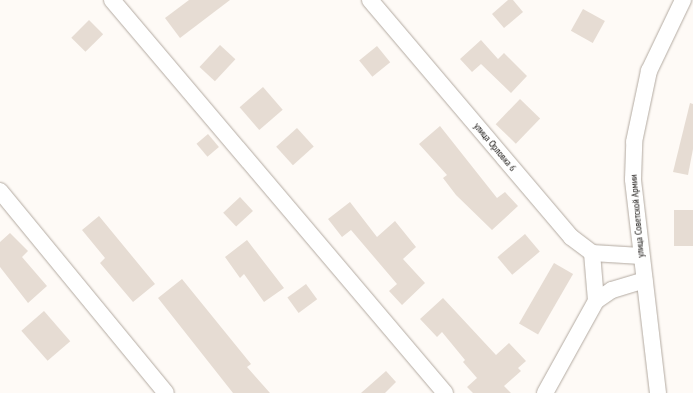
<!DOCTYPE html>
<html>
<head>
<meta charset="utf-8">
<style>
	body { margin:0 }
	#map { position:relative; width:693px; height:393px; overflow:hidden; background:#fefaf6; font-family:"PT Sans Narrow",sans-serif }
	div>[style] { position:absolute }
	.building>* { inset:0; background:#e6dcd3; transform-origin:0 0 }
	.roads { filter:drop-shadow(0 0 1px #b3aaa1) drop-shadow(0 0 1px #b3aaa1) }
	.minor>* { height:16px; margin:-8px; padding:0 8px; transform-origin:8px; border-radius:8px; background:#fff }
	span { translate:-50% -50%; white-space:nowrap; text-align:center; line-height:1.15; -webkit-text-stroke:3px #fff; paint-order:stroke }
	.street-label { font-size:10px; color:#110e0b }
</style>
</head>
<body>
<div id="map">
	<div class="building">
		<i style="clip-path:polygon(189px 0,230px 0,180px 38px,165px 18px)"></i>
		<i style="clip-path:polygon(508px 0,513px 0,523px 12px,504px 28px,492px 14px)"></i>
		<i style="left:583px;top:9px;width:25px;height:25px;rotate:29deg"></i>
		<i style="left:89px;top:20px;width:20px;height:25px;rotate:45deg"></i>
		<i style="clip-path:polygon(481px 40px,498px 59px,504px 53px,527px 76px,511px 93px,481px 64px,472px 72px,460px 59px)"></i>
		<i style="left:220px;top:45px;width:21px;height:30px;rotate:43deg"></i>
		<i style="left:377px;top:46px;width:21px;height:23px;rotate:51deg"></i>
		<i style="left:263px;top:87px;width:30px;height:31px;rotate:49deg"></i>
		<i style="left:520px;top:99px;width:28px;height:35px;rotate:44deg"></i>
		<i style="clip-path:polygon(690px 103px,693px 104px,693px 149px,688px 175px,673px 172px)"></i>
		<i style="clip-path:polygon(440px 126px,497px 198px,505px 192px,518px 206px,492px 230px,456px 195px,443px 178px,447px 175px,419px 144px)"></i>
		<i style="left:297px;top:128px;width:25px;height:28px;rotate:48deg"></i>
		<i style="left:208px;top:134px;width:17px;height:15px;rotate:50deg"></i>
		<i style="left:240px;top:197px;width:19px;height:23px;rotate:47deg"></i>
		<i style="clip-path:polygon(350px 202px,377px 237px,395px 221px,416px 247px,403px 259px,425px 283px,402px 305px,389px 291px,397px 284px,351px 230px,342px 237px,328px 219px)"></i>
		<i style="left:693px;top:210px;width:36px;height:19px;rotate:90deg"></i>
		<i style="clip-path:polygon(99px 216px,155px 284px,133px 302px,100px 263px,105px 258px,82px 230px)"></i>
		<i style="clip-path:polygon(10px 233px,28px 251px,22px 257px,47px 286px,28px 303px,0 267px,0 242px)"></i>
		<i style="left:525px;top:234px;width:23px;height:36px;rotate:50deg"></i>
		<i style="clip-path:polygon(247px 240px,284px 288px,264px 302px,244px 274px,240px 278px,225px 257px)"></i>
		<i style="left:554px;top:263px;width:22px;height:70px;rotate:30deg"></i>
		<i style="clip-path:polygon(182px 279px,251px 364px,247px 367px,270px 393px,233px 393px,158px 298px)"></i>
		<i style="left:306px;top:284px;width:19px;height:23px;rotate:54deg"></i>
		<i style="clip-path:polygon(443px 298px,496px 355px,509px 343px,526px 361px,518px 368px,521px 371px,504px 386px,511px 393px,473px 393px,467px 387px,477px 378px,463px 362px,465px 360px,442px 332px,437px 337px,420px 319px)"></i>
		<i style="left:44px;top:311px;width:40px;height:30px;rotate:49deg"></i>
		<i style="clip-path:polygon(386px 371px,396px 382px,385px 393px,361px 393px)"></i>
	</div>
	<div class="roads">
		<div class="minor">
			<i style="left:112px;top:0;width:515px;rotate:49.72deg"></i>
			<i style="left:370px;top:0;width:311px;rotate:49.7deg"></i>
			<i style="left:571px;top:237px;width:26px;rotate:37deg"></i>
			<i style="left:592px;top:253px;width:49px;rotate:3.5deg"></i>
			<i style="left:0;top:191px;width:261px;rotate:50.6deg"></i>
			<i style="left:592px;top:253px;width:48px;rotate:85.2deg"></i>
			<i style="left:545px;top:393px;width:105px;rotate:-61deg"></i>
			<i style="left:596px;top:301px;width:19px;rotate:-35deg"></i>
			<i style="left:612px;top:290px;width:34px;rotate:-17deg"></i>
			<i style="left:658px;top:393px;width:215px;rotate:-96.7deg"></i>
			<i style="left:633px;top:179px;width:37px;rotate:-88deg"></i>
			<i style="left:634px;top:142px;width:73px;rotate:-78.1deg"></i>
			<i style="left:649px;top:71px;width:79px;rotate:-64.4deg"></i>
		</div>
	</div>
	<div class="street-label">
		<span style="left:495px;top:147px;rotate:50deg">улица Орловка 6</span>
		<span style="left:637px;top:216px;rotate:-95deg">улица Советской Армии</span>
	</div>
</div>
</body>
</html>
